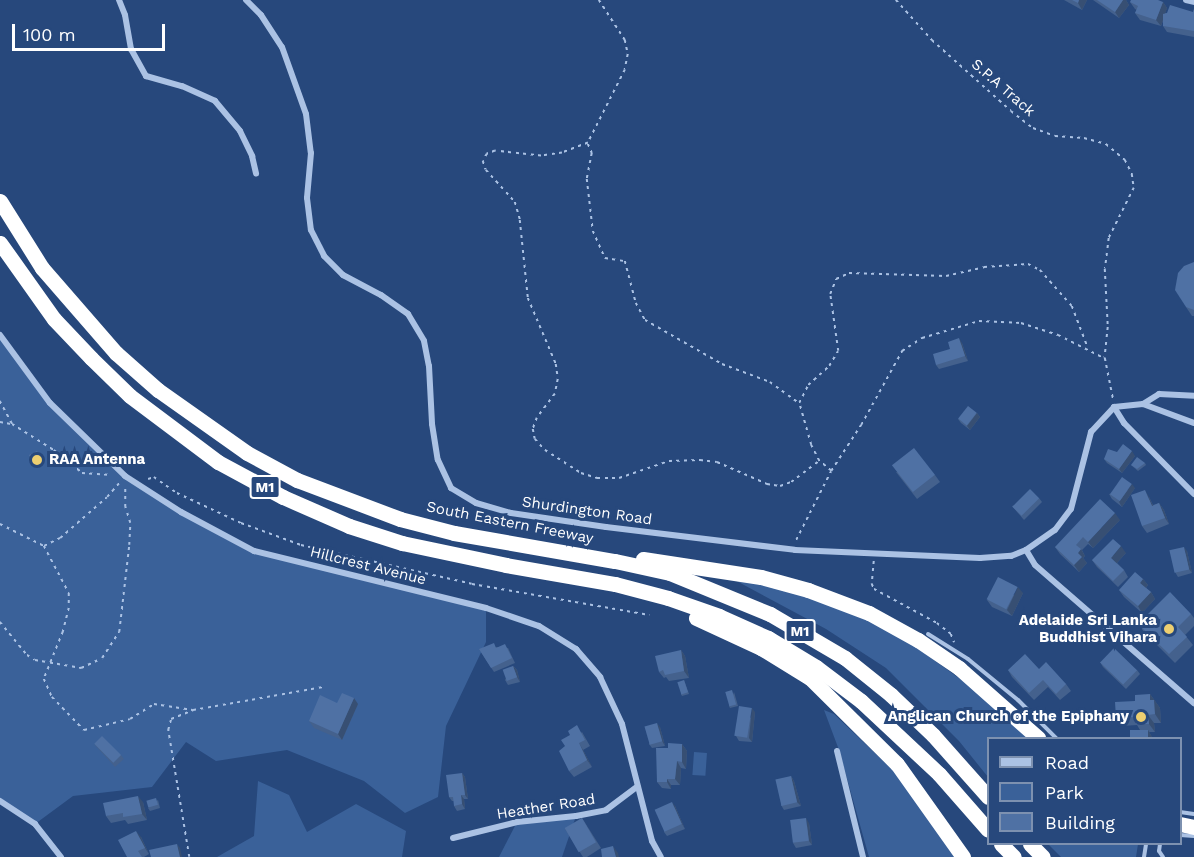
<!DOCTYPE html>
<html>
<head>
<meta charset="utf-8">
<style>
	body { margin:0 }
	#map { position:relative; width:1194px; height:857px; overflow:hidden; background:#27487c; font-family:"Work Sans",sans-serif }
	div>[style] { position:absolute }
	.green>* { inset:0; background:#3a6199; transform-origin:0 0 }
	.path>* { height:1.5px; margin-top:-0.75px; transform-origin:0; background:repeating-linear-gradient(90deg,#abc2e4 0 3px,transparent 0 7.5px) }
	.lane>* { height:4px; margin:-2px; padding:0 2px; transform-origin:2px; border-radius:2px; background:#abc2e4 }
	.street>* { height:6px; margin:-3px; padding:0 3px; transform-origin:3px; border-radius:3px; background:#abc2e4 }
	.highway>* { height:15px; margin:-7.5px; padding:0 7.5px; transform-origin:7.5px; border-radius:7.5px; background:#fff }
	.wall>* { inset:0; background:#44618d }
	.shaded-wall>* { inset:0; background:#374f73 }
	.building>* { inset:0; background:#4f71a4; transform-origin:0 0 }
	.dots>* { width:16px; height:16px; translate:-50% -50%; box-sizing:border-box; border:3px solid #27487c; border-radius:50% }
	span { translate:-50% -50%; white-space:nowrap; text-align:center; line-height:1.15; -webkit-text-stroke:6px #27487c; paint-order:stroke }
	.shield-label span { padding:2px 4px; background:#27487c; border:2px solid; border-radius:4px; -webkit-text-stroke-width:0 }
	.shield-label { font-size:14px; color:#fff; font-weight:700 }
	.street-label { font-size:15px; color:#fff }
	.poi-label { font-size:15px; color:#fff; font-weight:700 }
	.left { translate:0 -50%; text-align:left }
	.right { translate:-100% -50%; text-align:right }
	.legend { position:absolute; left:987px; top:737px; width:195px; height:108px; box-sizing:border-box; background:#27487c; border:2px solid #7d91b0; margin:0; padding:8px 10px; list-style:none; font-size:18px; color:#fff }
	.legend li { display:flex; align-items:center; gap:12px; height:30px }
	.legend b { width:30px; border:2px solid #7d91b0 }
	.scale { position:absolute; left:12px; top:24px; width:153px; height:27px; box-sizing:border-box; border:3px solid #fff; border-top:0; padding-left:8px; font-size:18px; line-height:21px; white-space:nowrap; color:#fff; -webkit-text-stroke:4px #27487c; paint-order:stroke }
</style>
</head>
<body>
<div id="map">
	<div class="green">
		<i style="clip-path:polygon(0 335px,50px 403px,131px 481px,254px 551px,486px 608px,486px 642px,446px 726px,438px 797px,405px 813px,364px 781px,287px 750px,216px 761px,186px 742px,152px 787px,73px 796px,35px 824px,0 801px)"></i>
		<i style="clip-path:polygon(731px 578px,793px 592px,851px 611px,903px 638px,970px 686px,1028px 738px,988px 738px,988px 777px,959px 741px,886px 668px,826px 629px)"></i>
		<i style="clip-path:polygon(824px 710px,834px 714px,897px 774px,955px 857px,869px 857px,839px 750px)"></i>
		<i style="left:694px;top:752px;width:13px;height:23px;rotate:4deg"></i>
		<i style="clip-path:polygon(258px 781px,289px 795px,307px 832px,356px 804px,406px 831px,402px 857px,217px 857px,254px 836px)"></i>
		<i style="clip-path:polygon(576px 816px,562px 857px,499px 857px,517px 822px)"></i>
		<i style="clip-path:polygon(1048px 844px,1138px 844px,1136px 857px,1061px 857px)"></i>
	</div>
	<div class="path">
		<i style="left:599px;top:0;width:48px;rotate:57deg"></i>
		<i style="left:625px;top:40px;width:14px;rotate:78deg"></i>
		<i style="left:628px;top:54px;width:16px;rotate:101deg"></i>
		<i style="left:625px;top:70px;width:82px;rotate:116.9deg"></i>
		<i style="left:588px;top:143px;width:28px;rotate:159deg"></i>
		<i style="left:562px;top:153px;width:21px;rotate:172deg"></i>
		<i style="left:541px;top:156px;width:46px;rotate:-173.8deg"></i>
		<i style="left:495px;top:151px;width:9px;rotate:159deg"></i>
		<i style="left:487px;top:154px;width:8px;rotate:120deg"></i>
		<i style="left:483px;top:161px;width:9px;rotate:72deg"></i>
		<i style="left:486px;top:170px;width:43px;rotate:47.8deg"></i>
		<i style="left:515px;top:202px;width:19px;rotate:74deg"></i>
		<i style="left:520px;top:220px;width:78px;rotate:84.1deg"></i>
		<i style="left:528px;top:298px;width:72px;rotate:67deg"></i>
		<i style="left:556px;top:364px;width:15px;rotate:82deg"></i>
		<i style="left:558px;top:379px;width:15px;rotate:101deg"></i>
		<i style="left:555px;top:394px;width:30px;rotate:127deg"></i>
		<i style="left:537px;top:418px;width:12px;rotate:110deg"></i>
		<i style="left:533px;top:429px;width:10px;rotate:79deg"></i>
		<i style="left:535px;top:439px;width:15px;rotate:48deg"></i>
		<i style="left:545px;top:450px;width:43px;rotate:32.6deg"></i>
		<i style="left:581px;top:473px;width:17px;rotate:17deg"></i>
		<i style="left:597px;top:478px;width:22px"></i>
		<i style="left:619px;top:478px;width:53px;rotate:-18.8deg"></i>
		<i style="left:669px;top:461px;width:31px;rotate:-2deg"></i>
		<i style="left:700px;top:460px;width:17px;rotate:7deg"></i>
		<i style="left:717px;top:462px;width:55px;rotate:23.7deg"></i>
		<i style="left:767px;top:484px;width:13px;rotate:9deg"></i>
		<i style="left:780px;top:486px;width:12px;rotate:-20deg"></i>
		<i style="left:791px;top:482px;width:35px;rotate:-37deg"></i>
		<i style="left:896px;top:0;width:54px;rotate:48deg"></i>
		<i style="left:932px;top:40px;width:106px;rotate:41.9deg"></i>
		<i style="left:1011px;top:111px;width:28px;rotate:38deg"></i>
		<i style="left:1033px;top:128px;width:23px;rotate:20deg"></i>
		<i style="left:1055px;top:136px;width:29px;rotate:4deg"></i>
		<i style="left:1084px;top:138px;width:23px;rotate:15deg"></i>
		<i style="left:1106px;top:144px;width:25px;rotate:40deg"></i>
		<i style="left:1125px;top:160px;width:16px;rotate:63deg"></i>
		<i style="left:1132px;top:174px;width:14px;rotate:82deg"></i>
		<i style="left:1134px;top:188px;width:56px;rotate:116.6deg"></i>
		<i style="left:1109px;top:238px;width:31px;rotate:97deg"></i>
		<i style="left:1105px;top:269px;width:58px;rotate:87deg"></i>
		<i style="left:1108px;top:327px;width:31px;rotate:96deg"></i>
		<i style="left:1105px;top:358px;width:41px;rotate:78.7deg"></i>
		<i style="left:588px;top:144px;width:10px;rotate:66deg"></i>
		<i style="left:592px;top:153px;width:26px;rotate:101deg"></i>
		<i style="left:587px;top:179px;width:52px;rotate:83.4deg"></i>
		<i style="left:593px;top:231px;width:30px;rotate:66deg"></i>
		<i style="left:605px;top:258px;width:20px;rotate:9deg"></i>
		<i style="left:625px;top:261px;width:43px;rotate:75.3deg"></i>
		<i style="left:636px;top:303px;width:19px;rotate:62deg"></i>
		<i style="left:645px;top:320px;width:89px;rotate:29.7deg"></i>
		<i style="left:722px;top:364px;width:51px;rotate:20.6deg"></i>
		<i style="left:770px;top:382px;width:36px;rotate:36deg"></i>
		<i style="left:0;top:401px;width:26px;rotate:62deg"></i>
		<i style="left:12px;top:424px;width:49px;rotate:31.8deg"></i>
		<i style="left:54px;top:450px;width:36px;rotate:39deg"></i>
		<i style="left:82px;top:473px;width:30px;rotate:4deg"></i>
		<i style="left:0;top:422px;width:11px;rotate:10deg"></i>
		<i style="left:831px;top:471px;width:16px;rotate:-140deg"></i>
		<i style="left:819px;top:461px;width:18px;rotate:-117deg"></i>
		<i style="left:811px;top:445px;width:44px;rotate:-105.9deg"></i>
		<i style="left:799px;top:403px;width:20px;rotate:-63deg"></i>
		<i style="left:808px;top:385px;width:28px;rotate:-42deg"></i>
		<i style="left:829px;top:366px;width:17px;rotate:-59deg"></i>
		<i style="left:838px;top:351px;width:58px;rotate:-98deg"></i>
		<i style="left:830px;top:294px;width:16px;rotate:-68deg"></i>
		<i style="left:836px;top:279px;width:14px;rotate:-25deg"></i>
		<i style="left:849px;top:273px;width:97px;rotate:1.8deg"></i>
		<i style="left:946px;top:276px;width:39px;rotate:-13deg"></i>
		<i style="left:984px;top:267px;width:44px;rotate:-3.9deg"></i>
		<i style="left:1028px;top:264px;width:13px;rotate:27deg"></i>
		<i style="left:1040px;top:270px;width:48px;rotate:48.4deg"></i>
		<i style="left:1072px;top:306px;width:45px;rotate:69.1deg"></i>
		<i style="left:148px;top:479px;width:6px;rotate:-18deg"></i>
		<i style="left:154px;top:477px;width:28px;rotate:35deg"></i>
		<i style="left:177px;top:493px;width:71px;rotate:25.1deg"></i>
		<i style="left:241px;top:523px;width:64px;rotate:20.1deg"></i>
		<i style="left:301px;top:545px;width:175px;rotate:12.8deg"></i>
		<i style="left:472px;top:584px;width:180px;rotate:9.9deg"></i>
		<i style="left:0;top:524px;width:49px;rotate:26.6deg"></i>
		<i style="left:44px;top:546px;width:18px;rotate:-27deg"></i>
		<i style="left:60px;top:538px;width:62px;rotate:-41.1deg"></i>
		<i style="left:107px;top:497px;width:20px;rotate:-49deg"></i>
		<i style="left:796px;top:540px;width:77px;rotate:-63.1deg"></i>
		<i style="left:831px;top:471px;width:55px;rotate:-56.9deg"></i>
		<i style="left:861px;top:425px;width:85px;rotate:-61deg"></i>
		<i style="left:902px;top:351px;width:24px;rotate:-33deg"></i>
		<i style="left:922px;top:338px;width:59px;rotate:-16.6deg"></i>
		<i style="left:979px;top:321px;width:42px;rotate:2.7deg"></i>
		<i style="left:1021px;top:323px;width:39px;rotate:18deg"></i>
		<i style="left:1058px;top:335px;width:51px;rotate:26.6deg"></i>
		<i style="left:44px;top:546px;width:53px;rotate:62deg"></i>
		<i style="left:69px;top:593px;width:15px;rotate:90deg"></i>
		<i style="left:69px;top:608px;width:25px;rotate:104deg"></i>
		<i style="left:63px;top:632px;width:51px;rotate:112deg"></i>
		<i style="left:44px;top:679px;width:20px;rotate:66deg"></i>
		<i style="left:52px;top:697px;width:46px;rotate:45.9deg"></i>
		<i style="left:84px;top:730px;width:47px;rotate:-13.4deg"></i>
		<i style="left:130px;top:719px;width:28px;rotate:-32deg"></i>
		<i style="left:154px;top:704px;width:39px;rotate:9deg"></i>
		<i style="left:874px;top:561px;width:23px;rotate:95deg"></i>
		<i style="left:872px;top:584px;width:5px;rotate:68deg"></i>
		<i style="left:874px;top:589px;width:72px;rotate:28.4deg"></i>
		<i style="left:937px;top:623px;width:18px;rotate:38deg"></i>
		<i style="left:951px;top:634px;width:9px;rotate:69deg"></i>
		<i style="left:0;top:622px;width:43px;rotate:50.7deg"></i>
		<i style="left:27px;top:655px;width:9px;rotate:32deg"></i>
		<i style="left:35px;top:660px;width:47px;rotate:9.9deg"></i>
		<i style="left:81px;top:668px;width:23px;rotate:-25deg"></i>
		<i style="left:102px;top:658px;width:31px;rotate:-57deg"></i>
		<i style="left:119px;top:632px;width:88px;rotate:-83.4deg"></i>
		<i style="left:129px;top:545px;width:22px;rotate:-87deg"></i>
		<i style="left:130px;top:523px;width:17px;rotate:-107deg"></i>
		<i style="left:125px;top:507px;width:21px;rotate:-90deg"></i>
		<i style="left:189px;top:857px;width:129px;rotate:-99.4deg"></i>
		<i style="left:168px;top:730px;width:11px;rotate:-75deg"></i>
		<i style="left:171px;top:719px;width:24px;rotate:-22deg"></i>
		<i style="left:193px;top:710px;width:132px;rotate:-10deg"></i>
	</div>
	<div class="lane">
		<i style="left:928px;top:634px;width:47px;rotate:32deg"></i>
		<i style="left:968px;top:659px;width:65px;rotate:39.4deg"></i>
		<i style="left:1018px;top:700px;width:54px;rotate:45deg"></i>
		<i style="left:1180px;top:812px;width:14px;rotate:8deg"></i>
		<i style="left:1180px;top:835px;width:14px;rotate:4deg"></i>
		<i style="left:1160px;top:844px;width:7px;rotate:98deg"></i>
		<i style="left:1159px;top:851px;width:7px;rotate:56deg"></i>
		<i style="left:1144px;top:857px;width:13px;rotate:-81deg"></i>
	</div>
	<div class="street">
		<i style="left:119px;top:0;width:16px;rotate:68deg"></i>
		<i style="left:125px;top:15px;width:35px;rotate:80deg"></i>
		<i style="left:131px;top:49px;width:31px;rotate:61deg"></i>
		<i style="left:146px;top:76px;width:37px;rotate:16deg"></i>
		<i style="left:182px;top:86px;width:36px;rotate:24deg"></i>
		<i style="left:215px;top:101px;width:39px;rotate:50deg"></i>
		<i style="left:240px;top:131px;width:28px;rotate:64deg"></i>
		<i style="left:252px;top:156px;width:18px;rotate:77deg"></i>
		<i style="left:246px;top:0;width:21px;rotate:45deg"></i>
		<i style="left:261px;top:15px;width:38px;rotate:57deg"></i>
		<i style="left:282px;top:47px;width:71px;rotate:70.3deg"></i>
		<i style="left:306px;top:114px;width:39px;rotate:83deg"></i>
		<i style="left:311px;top:153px;width:45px;rotate:95.1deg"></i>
		<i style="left:307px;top:198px;width:32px;rotate:83deg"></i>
		<i style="left:311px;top:230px;width:29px;rotate:63deg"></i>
		<i style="left:324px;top:256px;width:27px;rotate:45deg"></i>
		<i style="left:343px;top:275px;width:43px;rotate:27.8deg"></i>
		<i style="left:381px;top:295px;width:33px;rotate:35deg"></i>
		<i style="left:408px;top:314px;width:31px;rotate:59deg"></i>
		<i style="left:424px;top:341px;width:25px;rotate:79deg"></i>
		<i style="left:429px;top:366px;width:58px;rotate:87deg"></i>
		<i style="left:432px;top:424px;width:36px;rotate:81deg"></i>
		<i style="left:438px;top:460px;width:31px;rotate:65deg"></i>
		<i style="left:451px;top:488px;width:29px;rotate:31deg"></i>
		<i style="left:476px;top:503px;width:36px;rotate:16deg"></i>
		<i style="left:511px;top:513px;width:96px;rotate:8.4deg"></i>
		<i style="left:606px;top:527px;width:190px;rotate:6.9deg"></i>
		<i style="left:795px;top:550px;width:185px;rotate:2.5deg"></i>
		<i style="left:980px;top:558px;width:31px;rotate:-4deg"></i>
		<i style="left:1011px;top:556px;width:16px;rotate:-22deg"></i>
		<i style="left:1026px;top:550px;width:35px;rotate:-35deg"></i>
		<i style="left:1055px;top:530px;width:26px;rotate:-53deg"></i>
		<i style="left:1071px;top:509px;width:80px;rotate:-75.4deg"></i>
		<i style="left:1091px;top:432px;width:34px;rotate:-47deg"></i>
		<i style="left:1114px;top:407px;width:29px;rotate:-6deg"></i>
		<i style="left:1143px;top:404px;width:54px;rotate:20.4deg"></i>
		<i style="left:1186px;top:0;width:8px;rotate:14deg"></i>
		<i style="left:0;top:335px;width:84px;rotate:53.7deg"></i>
		<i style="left:50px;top:403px;width:105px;rotate:44.2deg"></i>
		<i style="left:125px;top:476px;width:67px;rotate:32.7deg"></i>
		<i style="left:181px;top:512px;width:83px;rotate:28.1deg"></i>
		<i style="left:254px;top:551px;width:239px;rotate:13.8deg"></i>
		<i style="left:486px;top:608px;width:56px;rotate:18.8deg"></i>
		<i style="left:539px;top:626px;width:44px;rotate:31.9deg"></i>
		<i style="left:576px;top:649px;width:37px;rotate:49deg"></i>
		<i style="left:600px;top:677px;width:52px;rotate:64.9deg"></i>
		<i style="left:622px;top:724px;width:121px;rotate:75.6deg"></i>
		<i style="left:652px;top:841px;width:18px;rotate:61deg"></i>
		<i style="left:1143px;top:404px;width:19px;rotate:-32deg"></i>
		<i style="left:1159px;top:394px;width:35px;rotate:3deg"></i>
		<i style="left:1114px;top:407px;width:19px;rotate:58deg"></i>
		<i style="left:1124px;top:423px;width:100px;rotate:45.4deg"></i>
		<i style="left:1026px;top:550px;width:17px;rotate:59deg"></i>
		<i style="left:1035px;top:565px;width:211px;rotate:41deg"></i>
		<i style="left:837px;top:751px;width:109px;rotate:76.2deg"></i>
		<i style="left:0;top:801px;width:42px;rotate:33.3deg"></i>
		<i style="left:35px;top:824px;width:42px;rotate:51.8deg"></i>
		<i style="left:453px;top:838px;width:66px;rotate:-14deg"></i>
		<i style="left:517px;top:822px;width:59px;rotate:-5.8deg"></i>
		<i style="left:576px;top:816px;width:31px;rotate:-11deg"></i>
		<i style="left:606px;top:810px;width:39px;rotate:-37deg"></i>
	</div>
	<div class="highway">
		<i style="left:0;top:201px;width:79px;rotate:57.9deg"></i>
		<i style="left:42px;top:268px;width:113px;rotate:49deg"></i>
		<i style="left:116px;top:353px;width:56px;rotate:41.4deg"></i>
		<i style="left:158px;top:390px;width:109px;rotate:35.3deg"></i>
		<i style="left:247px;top:453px;width:57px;rotate:28.4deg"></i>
		<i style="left:297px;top:480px;width:110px;rotate:20.7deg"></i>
		<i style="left:400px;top:519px;width:56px;rotate:14.5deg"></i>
		<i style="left:454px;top:533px;width:163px;rotate:9.9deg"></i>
		<i style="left:615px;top:561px;width:56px;rotate:12.3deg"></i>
		<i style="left:670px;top:573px;width:108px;rotate:22.3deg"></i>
		<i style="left:770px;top:614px;width:87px;rotate:30.4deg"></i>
		<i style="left:845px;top:658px;width:59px;rotate:38.8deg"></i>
		<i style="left:891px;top:695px;width:58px;rotate:43.6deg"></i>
		<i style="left:933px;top:735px;width:83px;rotate:48.4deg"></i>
		<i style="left:0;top:243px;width:93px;rotate:54.6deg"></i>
		<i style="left:54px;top:319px;width:54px;rotate:46.5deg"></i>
		<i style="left:91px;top:358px;width:54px;rotate:44.3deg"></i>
		<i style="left:130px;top:396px;width:110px;rotate:36.9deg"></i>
		<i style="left:218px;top:462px;width:74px;rotate:28.3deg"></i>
		<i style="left:283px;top:497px;width:72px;rotate:23.7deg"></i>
		<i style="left:349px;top:526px;width:56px;rotate:17.8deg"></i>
		<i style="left:402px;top:543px;width:106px;rotate:11.9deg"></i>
		<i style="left:506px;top:565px;width:111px;rotate:9.9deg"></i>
		<i style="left:615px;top:584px;width:55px;rotate:14.8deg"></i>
		<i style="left:668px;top:598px;width:54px;rotate:19.4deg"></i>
		<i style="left:719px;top:616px;width:54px;rotate:24.2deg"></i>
		<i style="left:768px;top:638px;width:56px;rotate:31.1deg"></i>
		<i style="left:816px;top:667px;width:56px;rotate:37.1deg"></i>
		<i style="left:861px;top:701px;width:107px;rotate:43.1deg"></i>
		<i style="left:939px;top:774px;width:74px;rotate:48.8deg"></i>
		<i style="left:643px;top:559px;width:119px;rotate:8.7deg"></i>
		<i style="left:761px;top:577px;width:49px;rotate:15.5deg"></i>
		<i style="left:808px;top:590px;width:65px;rotate:20.7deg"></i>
		<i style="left:869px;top:613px;width:56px;rotate:28.9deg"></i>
		<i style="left:918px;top:640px;width:50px;rotate:34.3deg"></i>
		<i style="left:959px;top:668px;width:106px;rotate:41.5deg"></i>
		<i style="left:696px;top:618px;width:72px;rotate:24.8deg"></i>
		<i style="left:761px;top:648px;width:57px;rotate:31.5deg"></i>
		<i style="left:810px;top:678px;width:122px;rotate:44.7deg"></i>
		<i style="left:897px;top:764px;width:114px;rotate:54.6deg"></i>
		<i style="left:1180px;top:824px;width:14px;rotate:12deg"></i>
		<i style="left:1001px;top:844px;width:18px;rotate:45deg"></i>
		<i style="left:1030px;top:844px;width:18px;rotate:45deg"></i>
	</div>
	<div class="wall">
		<i style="clip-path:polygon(1064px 0,1087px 0,1082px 10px)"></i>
		<i style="clip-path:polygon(1093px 0,1126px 0,1129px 5px,1119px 18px)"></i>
		<i style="clip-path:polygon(1130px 2px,1163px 2px,1167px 8px,1165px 13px,1193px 12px,1194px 9px,1194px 37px,1167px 32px,1163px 26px,1163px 21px,1161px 26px,1140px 20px,1135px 13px,1137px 10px,1135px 9px)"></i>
		<i style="clip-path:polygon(1194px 262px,1194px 316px,1192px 316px,1186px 307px)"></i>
		<i style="clip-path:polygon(962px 343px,968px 361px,939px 369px,936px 365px,950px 349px)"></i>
		<i style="clip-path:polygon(977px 413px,980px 417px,970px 430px,961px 423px,958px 419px)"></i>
		<i style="clip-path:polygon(1117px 452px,1135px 456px,1122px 473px,1107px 463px,1104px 459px)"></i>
		<i style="clip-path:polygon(39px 453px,42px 461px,35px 465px,29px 455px)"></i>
		<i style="clip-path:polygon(1145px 463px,1146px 465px,1138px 471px,1131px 465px)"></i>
		<i style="clip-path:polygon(896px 472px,935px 475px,940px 482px,917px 499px)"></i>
		<i style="clip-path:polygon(1135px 488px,1122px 507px,1112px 499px,1109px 494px)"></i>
		<i style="clip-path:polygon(1149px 497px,1153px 505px,1159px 503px,1164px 510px,1169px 524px,1147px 533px,1142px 526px)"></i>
		<i style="clip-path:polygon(1039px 498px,1042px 502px,1024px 520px,1012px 506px)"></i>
		<i style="clip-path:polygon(1120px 520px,1093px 548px,1088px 544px,1082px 550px,1085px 556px,1083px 558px,1087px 563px,1079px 572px,1060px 554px,1055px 547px)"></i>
		<i style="clip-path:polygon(1187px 551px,1192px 573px,1178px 577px,1175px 572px)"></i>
		<i style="clip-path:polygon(1126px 553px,1117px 563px,1124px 570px,1128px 577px,1118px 587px,1097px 567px,1092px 560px)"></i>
		<i style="clip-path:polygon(1143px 579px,1148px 585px,1146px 588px,1151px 592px,1155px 599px,1142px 613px,1124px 597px,1119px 590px)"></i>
		<i style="clip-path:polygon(1023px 593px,1012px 616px,992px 607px,987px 600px)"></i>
		<i style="clip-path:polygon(1191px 614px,1194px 618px,1194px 626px,1185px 635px,1193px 645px,1175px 663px,1144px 632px,1138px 624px)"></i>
		<i style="clip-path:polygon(497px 647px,508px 648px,515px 663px,494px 672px,479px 649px)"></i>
		<i style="clip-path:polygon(681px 650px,685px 656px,689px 678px,669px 681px,666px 677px,664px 678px,659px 672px)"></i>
		<i style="clip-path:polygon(1100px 662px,1137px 670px,1140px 674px,1126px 689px,1103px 667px)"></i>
		<i style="clip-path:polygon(513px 666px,517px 670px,520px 682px,508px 685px,505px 680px)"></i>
		<i style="clip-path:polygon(1039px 669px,1066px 684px,1071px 691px,1060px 700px,1048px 687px,1034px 700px,1012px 677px,1008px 670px)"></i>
		<i style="clip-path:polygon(684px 680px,689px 694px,682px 696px,681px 694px)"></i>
		<i style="clip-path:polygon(734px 692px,738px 706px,730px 708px,729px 706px)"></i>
		<i style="clip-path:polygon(1150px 694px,1160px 708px,1161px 723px,1154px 723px,1155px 732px,1149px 732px,1152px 737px,1140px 730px,1137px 725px,1122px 726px,1116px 718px,1135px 701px)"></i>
		<i style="clip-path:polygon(337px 703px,358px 704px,342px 740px,314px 728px,309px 721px)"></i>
		<i style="clip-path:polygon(755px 712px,752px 742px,739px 741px,736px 736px)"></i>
		<i style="clip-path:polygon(660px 727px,665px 746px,652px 748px,649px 744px)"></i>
		<i style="clip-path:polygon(582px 732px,590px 746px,583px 750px,592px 767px,574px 777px,569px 771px,565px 746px)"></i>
		<i style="clip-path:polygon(94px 744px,121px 755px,124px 759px,115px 767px)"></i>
		<i style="clip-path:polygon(682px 744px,687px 751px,686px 769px,681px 768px,680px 785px,671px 785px,671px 789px,662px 788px,657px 782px,668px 748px)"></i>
		<i style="clip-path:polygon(462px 773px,465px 777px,468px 799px,464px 799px,465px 809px,457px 811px,454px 806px,454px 801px,452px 801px,449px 797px)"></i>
		<i style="clip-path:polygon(791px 776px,794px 781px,801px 806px,784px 810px,781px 805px)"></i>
		<i style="clip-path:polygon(158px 800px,160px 808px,150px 811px,148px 808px)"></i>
		<i style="clip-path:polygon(143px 802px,147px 820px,128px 824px,125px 820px,111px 823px,106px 816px)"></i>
		<i style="clip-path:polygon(675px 806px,685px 829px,667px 836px,664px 832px)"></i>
		<i style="clip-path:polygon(582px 818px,601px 848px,587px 857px,583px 857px,565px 829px)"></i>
		<i style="clip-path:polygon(809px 823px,812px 845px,796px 848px,793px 843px)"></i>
		<i style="clip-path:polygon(141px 837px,149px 854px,144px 857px,127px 857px)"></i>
	</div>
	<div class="shaded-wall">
		<i style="clip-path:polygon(1079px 0,1087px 0,1082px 10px,1078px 3px)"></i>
		<i style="clip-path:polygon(1123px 0,1126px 0,1129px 5px,1119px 18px,1115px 12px)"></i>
		<i style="clip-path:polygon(1163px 2px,1167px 8px,1161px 26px,1156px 20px)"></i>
		<i style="clip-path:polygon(959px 338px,962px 343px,968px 361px,965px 356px)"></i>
		<i style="clip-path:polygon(977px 413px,980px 417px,970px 430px,967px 426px)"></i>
		<i style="clip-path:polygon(1132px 451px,1135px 456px,1122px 473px,1119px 469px)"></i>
		<i style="clip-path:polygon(1132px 484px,1135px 488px,1122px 507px,1119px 502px)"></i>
		<i style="clip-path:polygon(1145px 490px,1149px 497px,1156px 512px,1152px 506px)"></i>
		<i style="clip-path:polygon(1159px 503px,1164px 510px,1169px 524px,1165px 518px)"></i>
		<i style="clip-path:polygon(1115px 513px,1120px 520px,1093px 548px,1088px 542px)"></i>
		<i style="clip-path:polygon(1121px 546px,1126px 553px,1116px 564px,1111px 558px)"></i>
		<i style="clip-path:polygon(1184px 547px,1187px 551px,1192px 573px,1189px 569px)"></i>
		<i style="clip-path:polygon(1081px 549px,1085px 556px,1083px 558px,1087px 563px,1079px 572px,1074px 565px,1078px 553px)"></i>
		<i style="clip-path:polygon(1143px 579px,1148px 585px,1145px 589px,1140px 583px)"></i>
		<i style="clip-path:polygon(1018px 587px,1023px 593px,1012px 616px,1007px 610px)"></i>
		<i style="clip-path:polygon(1151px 592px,1155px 599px,1142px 613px,1138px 606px)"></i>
		<i style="clip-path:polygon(681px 650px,685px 656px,689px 678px,684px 671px)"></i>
		<i style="clip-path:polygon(513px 666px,517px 670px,520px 682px,517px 677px)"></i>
		<i style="clip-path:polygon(1150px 694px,1160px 708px,1161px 723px,1155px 714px,1150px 700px)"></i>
		<i style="clip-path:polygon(354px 698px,358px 704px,342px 740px,338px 734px)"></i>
		<i style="clip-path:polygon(752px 708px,755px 712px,752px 742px,749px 738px)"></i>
		<i style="clip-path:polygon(1148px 715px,1154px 723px,1155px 732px,1149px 724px)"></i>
		<i style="clip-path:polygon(657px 723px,660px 727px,665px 746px,662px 741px)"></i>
		<i style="clip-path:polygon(1148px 730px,1152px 737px,1152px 738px,1148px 738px)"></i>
		<i style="clip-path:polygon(579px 743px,583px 750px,592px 767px,587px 760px)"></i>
		<i style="clip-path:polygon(682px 744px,687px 751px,686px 769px,682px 762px)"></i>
		<i style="clip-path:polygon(677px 761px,681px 768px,680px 785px,675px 779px)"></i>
		<i style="clip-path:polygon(462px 773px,465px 777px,468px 799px,465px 795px)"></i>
		<i style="clip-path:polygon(791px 776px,794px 781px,801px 806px,797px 802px)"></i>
		<i style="clip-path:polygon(667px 779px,671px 785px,671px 789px,667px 782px)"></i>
		<i style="clip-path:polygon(461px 795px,464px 799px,465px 809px,462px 804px)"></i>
		<i style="clip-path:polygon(138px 796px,143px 802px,147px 820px,142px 814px)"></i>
		<i style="clip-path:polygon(672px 802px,675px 806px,685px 829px,682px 824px)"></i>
		<i style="clip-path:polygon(806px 818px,809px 823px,812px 845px,809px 841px)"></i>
		<i style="clip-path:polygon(136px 831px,141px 837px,149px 854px,145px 848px)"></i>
		<i style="clip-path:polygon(177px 844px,180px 848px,182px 857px,180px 857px)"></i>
		<i style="clip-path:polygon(613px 846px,618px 853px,619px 857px,616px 857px)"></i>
	</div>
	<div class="building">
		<i style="clip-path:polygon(1072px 0,1079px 0,1078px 3px)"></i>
		<i style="clip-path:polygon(1097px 0,1123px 0,1115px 12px)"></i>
		<i style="clip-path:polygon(1131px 0,1158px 0,1163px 2px,1156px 20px,1135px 13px,1138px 6px,1130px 2px)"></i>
		<i style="clip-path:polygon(1170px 5px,1193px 12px,1194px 9px,1194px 31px,1163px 26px,1163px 14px,1167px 13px)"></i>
		<i style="clip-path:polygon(1194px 262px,1194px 310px,1186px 307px,1175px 290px,1178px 273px,1184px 266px)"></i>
		<i style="clip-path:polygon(959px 338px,965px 356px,936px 365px,933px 354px,950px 349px,948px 342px)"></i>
		<i style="left:968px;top:406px;width:11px;height:16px;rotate:38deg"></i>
		<i style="clip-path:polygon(1123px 444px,1132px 451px,1119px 469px,1104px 459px,1108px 449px,1117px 452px)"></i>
		<i style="left:914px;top:448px;width:34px;height:28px;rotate:52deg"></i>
		<i style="clip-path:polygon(37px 451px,41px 459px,34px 463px,29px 455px)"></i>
		<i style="clip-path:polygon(1137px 457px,1145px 463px,1137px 469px,1131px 465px)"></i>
		<i style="left:1122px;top:477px;width:12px;height:21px;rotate:35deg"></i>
		<i style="left:1030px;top:489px;width:13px;height:25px;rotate:45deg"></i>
		<i style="clip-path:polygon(1145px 490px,1152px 506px,1159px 503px,1165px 518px,1142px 526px,1131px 495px)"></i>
		<i style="clip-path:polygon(1100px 499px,1115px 513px,1088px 542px,1083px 537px,1076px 545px,1081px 549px,1078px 553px,1082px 557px,1074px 565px,1055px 547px)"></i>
		<i style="clip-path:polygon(1113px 539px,1121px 546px,1111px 558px,1124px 570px,1113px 581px,1092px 560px)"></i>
		<i style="left:1184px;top:547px;width:23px;height:15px;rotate:77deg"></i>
		<i style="clip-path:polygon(1135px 572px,1143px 579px,1140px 583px,1151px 592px,1138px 606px,1119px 590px)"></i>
		<i style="left:998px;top:577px;width:22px;height:25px;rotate:27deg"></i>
		<i style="clip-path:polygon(1170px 592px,1191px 614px,1178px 627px,1187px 637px,1169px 654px,1138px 624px)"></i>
		<i style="clip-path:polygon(494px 643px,496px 648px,505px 644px,512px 658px,491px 668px,479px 649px)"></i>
		<i style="left:1114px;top:648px;width:32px;height:20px;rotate:44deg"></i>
		<i style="clip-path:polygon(681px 650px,684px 671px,665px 675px,663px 670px,659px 672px,655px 656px)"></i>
		<i style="clip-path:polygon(1025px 654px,1039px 669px,1046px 662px,1066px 684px,1056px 694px,1043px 680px,1029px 693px,1008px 670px)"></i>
		<i style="left:513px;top:666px;width:12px;height:11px;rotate:70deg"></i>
		<i style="left:684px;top:680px;width:13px;height:7px;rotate:72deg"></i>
		<i style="left:732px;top:690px;width:15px;height:7px;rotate:74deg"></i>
		<i style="clip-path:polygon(342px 693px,354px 698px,338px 734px,309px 721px,320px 695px,337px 703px)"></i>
		<i style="clip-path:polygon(1150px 694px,1150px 700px,1154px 700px,1155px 714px,1148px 715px,1149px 724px,1136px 724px,1136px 717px,1116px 718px,1115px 702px,1135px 701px,1135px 695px)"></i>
		<i style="left:739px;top:706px;width:13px;height:30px;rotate:9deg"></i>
		<i style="left:657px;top:723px;width:19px;height:13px;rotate:74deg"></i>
		<i style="clip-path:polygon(577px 725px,585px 740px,579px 743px,587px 760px,569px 771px,559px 751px,565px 746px,561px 740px,570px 735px,568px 731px)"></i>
		<i style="left:1148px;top:730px;width:8px;height:18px;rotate:90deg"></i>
		<i style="left:102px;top:736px;width:27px;height:11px;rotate:45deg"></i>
		<i style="clip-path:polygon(668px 743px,682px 744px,682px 762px,677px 761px,675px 779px,667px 779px,667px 782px,657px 782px,656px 748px,668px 748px)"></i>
		<i style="clip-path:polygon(462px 773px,465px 795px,461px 795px,462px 804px,454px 806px,453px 797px,449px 797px,446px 775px)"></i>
		<i style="left:791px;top:776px;width:27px;height:16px;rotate:77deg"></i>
		<i style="clip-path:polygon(138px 796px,142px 814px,123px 817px,123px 813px,106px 816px,103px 803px)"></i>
		<i style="left:156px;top:798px;width:7px;height:10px;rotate:74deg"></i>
		<i style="left:672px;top:802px;width:24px;height:19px;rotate:66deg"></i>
		<i style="left:582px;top:818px;width:28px;height:20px;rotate:60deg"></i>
		<i style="left:806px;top:818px;width:23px;height:16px;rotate:83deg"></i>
		<i style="clip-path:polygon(136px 831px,145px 848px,138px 851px,142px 857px,127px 857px,118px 840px)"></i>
		<i style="clip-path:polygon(177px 844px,180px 857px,151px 857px,149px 850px)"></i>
		<i style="clip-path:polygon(613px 846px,616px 857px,602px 857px,601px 849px)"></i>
	</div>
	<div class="dots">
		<i style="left:37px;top:460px;background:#edcf71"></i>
		<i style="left:1169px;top:629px;background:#edcf71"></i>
		<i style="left:1141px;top:717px;background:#edcf71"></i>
	</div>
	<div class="shield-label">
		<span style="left:265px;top:487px">M1</span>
		<span style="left:800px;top:631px">M1</span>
	</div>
	<div class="street-label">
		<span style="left:1003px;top:88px;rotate:41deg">S.P.A Track</span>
		<span style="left:587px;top:511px;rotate:8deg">Shurdington Road</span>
		<span style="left:510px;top:523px;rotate:11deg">South Eastern Freeway</span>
		<span style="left:368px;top:566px;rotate:14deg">Hillcrest Avenue</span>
		<span style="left:546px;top:807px;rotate:-9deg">Heather Road</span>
	</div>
	<div class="poi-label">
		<span class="left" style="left:49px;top:460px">RAA Antenna</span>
		<span class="right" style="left:1157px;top:629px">Adelaide Sri Lanka<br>Buddhist Vihara</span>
		<span class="right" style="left:1129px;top:717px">Anglican Church of the Epiphany</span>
	</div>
	<ul class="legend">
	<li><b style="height:8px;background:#abc2e4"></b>Road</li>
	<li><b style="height:16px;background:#3a6199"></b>Park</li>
	<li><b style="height:16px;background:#4f71a4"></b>Building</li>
	</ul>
	<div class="scale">100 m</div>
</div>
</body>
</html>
